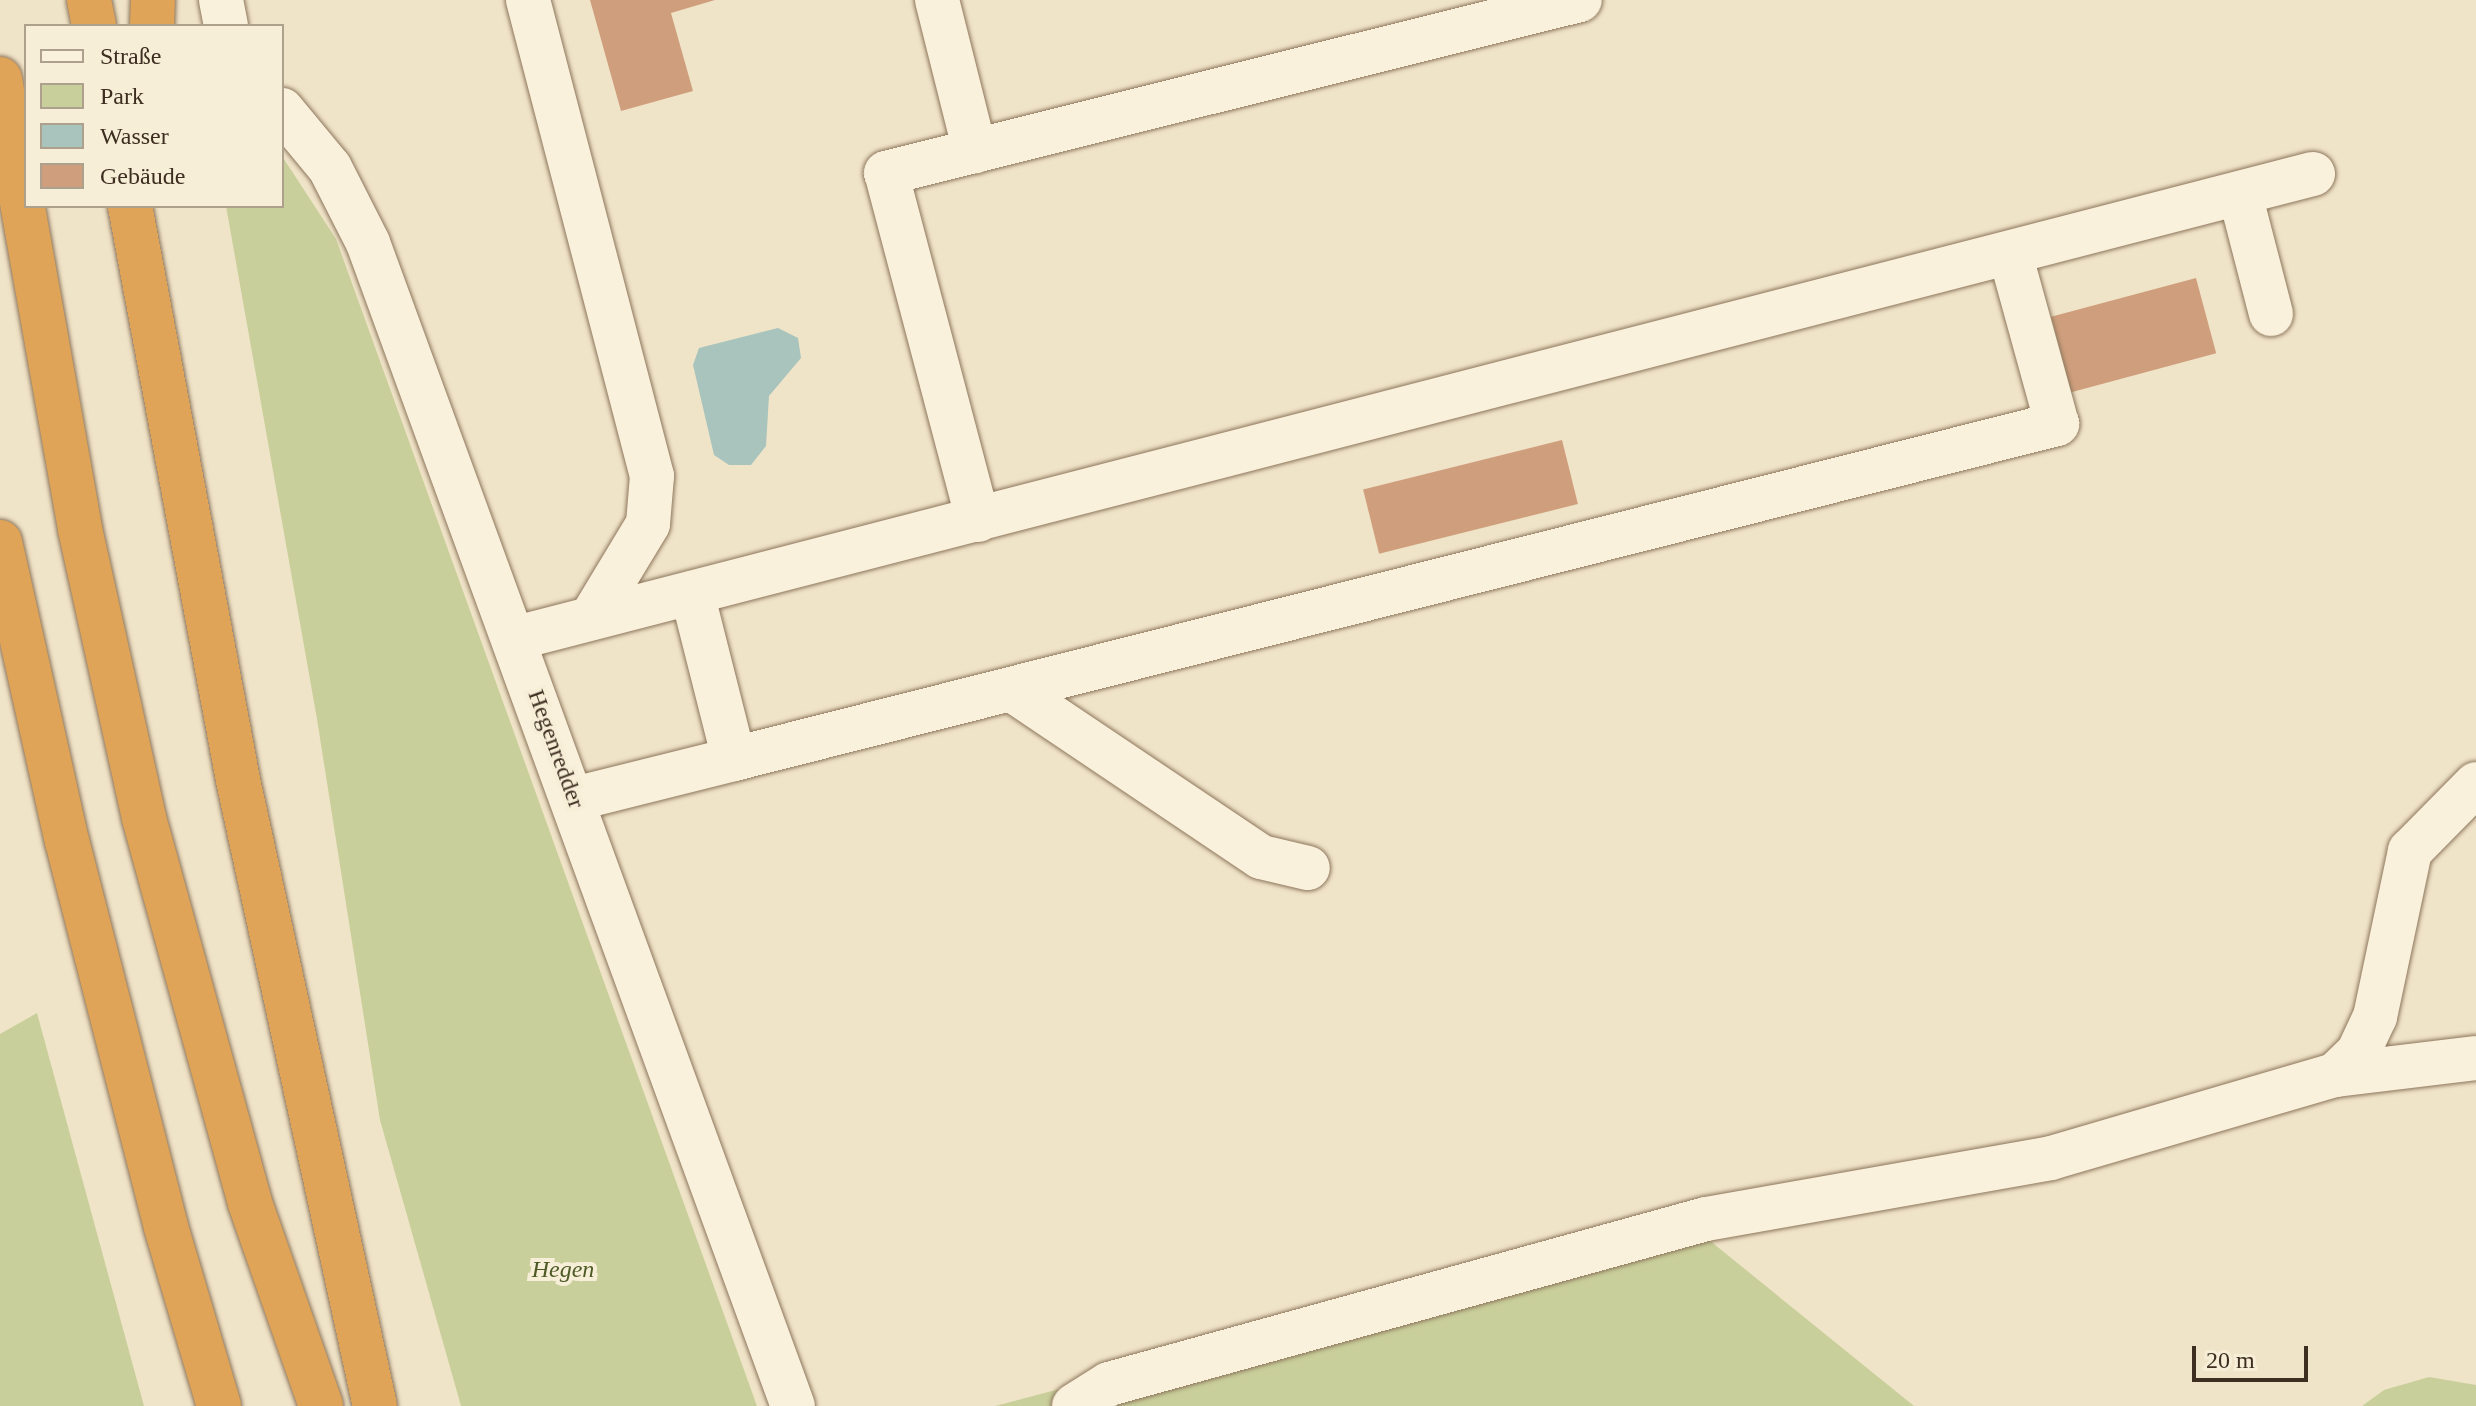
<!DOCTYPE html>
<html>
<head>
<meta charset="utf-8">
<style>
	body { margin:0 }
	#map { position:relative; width:2476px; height:1406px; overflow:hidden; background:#f0e4c8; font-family:Georgia,serif }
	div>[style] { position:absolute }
	.green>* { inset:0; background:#c9cf9b }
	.water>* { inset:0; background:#a9c4bc }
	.building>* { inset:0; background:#cf9f7d; transform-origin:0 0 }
	.roads { filter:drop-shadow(0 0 2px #8d765c) drop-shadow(0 0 2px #8d765c) }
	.minor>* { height:44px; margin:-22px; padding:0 22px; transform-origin:22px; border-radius:22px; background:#faf1dc }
	.highway>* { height:44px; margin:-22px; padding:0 22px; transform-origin:22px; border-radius:22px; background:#e0a458 }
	span { translate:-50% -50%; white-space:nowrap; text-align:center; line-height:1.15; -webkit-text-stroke:8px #f7eed8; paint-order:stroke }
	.street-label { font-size:24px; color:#3d2e20 }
	.park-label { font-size:24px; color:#4d5a26; font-style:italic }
	.legend { position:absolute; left:24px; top:24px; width:260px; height:184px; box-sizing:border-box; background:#f7eed8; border:2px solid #ada18e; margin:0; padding:10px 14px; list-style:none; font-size:24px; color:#3d2e20 }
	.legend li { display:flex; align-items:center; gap:16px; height:40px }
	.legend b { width:40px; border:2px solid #ada18e }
	.scale { position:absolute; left:2192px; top:1346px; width:116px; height:36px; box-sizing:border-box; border:4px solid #3d2e20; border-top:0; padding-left:10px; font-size:24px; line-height:28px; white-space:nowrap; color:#3d2e20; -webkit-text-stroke:6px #f7eed8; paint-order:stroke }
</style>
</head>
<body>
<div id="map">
	<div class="green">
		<i style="clip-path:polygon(282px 156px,336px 239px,757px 1406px,461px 1406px,380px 1120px,317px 719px,226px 206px,282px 206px)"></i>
		<i style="clip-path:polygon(37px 1013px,144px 1406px,0 1406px,0 1034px)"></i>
		<i style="clip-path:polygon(1688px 1223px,1914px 1406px,995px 1406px)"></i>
		<i style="clip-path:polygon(2429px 1377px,2476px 1385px,2476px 1406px,2362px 1406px,2384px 1390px)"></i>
	</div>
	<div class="water">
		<i style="clip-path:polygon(778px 328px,798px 338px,801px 358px,769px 396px,766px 446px,751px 465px,729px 465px,714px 455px,693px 365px,699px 348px)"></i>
	</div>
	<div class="building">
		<i style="clip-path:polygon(590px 0,715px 0,671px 13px,693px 91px,621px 111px)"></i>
		<i style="left:2196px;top:278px;width:78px;height:150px;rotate:75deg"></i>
		<i style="left:1562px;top:440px;width:66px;height:205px;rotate:76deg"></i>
	</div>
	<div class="roads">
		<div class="minor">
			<i style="left:221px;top:0;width:26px;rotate:79deg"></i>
			<i style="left:528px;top:0;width:492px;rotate:75.4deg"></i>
			<i style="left:652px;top:476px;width:48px;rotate:94.8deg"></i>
			<i style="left:648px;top:524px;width:110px;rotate:121.2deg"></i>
			<i style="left:937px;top:0;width:156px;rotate:75.9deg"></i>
			<i style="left:282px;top:110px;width:75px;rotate:50.4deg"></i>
			<i style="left:330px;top:168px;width:84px;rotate:63.1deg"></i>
			<i style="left:368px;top:243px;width:1238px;rotate:69.93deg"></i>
			<i style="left:2240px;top:194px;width:124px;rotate:75.5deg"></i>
			<i style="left:978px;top:520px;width:359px;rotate:-104.8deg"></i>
			<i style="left:886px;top:173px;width:715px;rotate:-14deg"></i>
			<i style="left:692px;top:593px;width:171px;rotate:75.8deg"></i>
			<i style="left:734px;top:759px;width:1365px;rotate:-14.21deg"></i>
			<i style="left:2057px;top:424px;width:177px;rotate:-105.4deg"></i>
			<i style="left:516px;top:638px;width:1856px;rotate:-14.48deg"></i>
			<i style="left:1011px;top:689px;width:301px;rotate:33.9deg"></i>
			<i style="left:1261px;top:857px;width:48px;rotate:13.2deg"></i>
			<i style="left:574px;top:799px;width:165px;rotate:-14deg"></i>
			<i style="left:2335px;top:1075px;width:142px;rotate:-6.9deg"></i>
			<i style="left:1074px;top:1406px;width:41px;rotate:-32.2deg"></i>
			<i style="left:1109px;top:1384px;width:619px;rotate:-15.45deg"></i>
			<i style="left:1706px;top:1219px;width:350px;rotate:-10deg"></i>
			<i style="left:2051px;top:1158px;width:296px;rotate:-16.3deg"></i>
			<i style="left:2335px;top:1075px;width:32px;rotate:-44deg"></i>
			<i style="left:2358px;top:1053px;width:40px;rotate:-65deg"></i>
			<i style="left:2375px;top:1017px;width:170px;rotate:-78.1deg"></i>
			<i style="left:2410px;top:851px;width:94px;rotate:-45.4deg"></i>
		</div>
		<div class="highway">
			<i style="left:89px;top:0;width:26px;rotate:79deg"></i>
			<i style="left:152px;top:26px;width:26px;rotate:-88deg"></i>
			<i style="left:0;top:79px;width:457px;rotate:79.9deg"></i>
			<i style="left:80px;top:529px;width:296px;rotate:77.5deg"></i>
			<i style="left:144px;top:818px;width:399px;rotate:74.6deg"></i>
			<i style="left:250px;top:1203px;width:215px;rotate:70.7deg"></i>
			<i style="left:130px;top:206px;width:584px;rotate:79.34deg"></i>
			<i style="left:238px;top:780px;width:641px;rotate:77.66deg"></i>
			<i style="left:0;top:542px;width:306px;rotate:77.4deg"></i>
			<i style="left:67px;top:841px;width:398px;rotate:75.6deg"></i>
			<i style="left:166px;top:1227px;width:187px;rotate:73.5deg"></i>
		</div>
	</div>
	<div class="street-label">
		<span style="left:556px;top:749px;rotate:70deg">Hegenredder</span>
	</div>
	<div class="park-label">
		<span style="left:563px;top:1270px">Hegen</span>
	</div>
	<ul class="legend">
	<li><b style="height:10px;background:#faf1dc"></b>Straße</li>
	<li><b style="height:22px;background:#c9cf9b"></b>Park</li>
	<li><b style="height:22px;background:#a9c4bc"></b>Wasser</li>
	<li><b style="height:22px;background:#cf9f7d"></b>Gebäude</li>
	</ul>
	<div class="scale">20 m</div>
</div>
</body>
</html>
